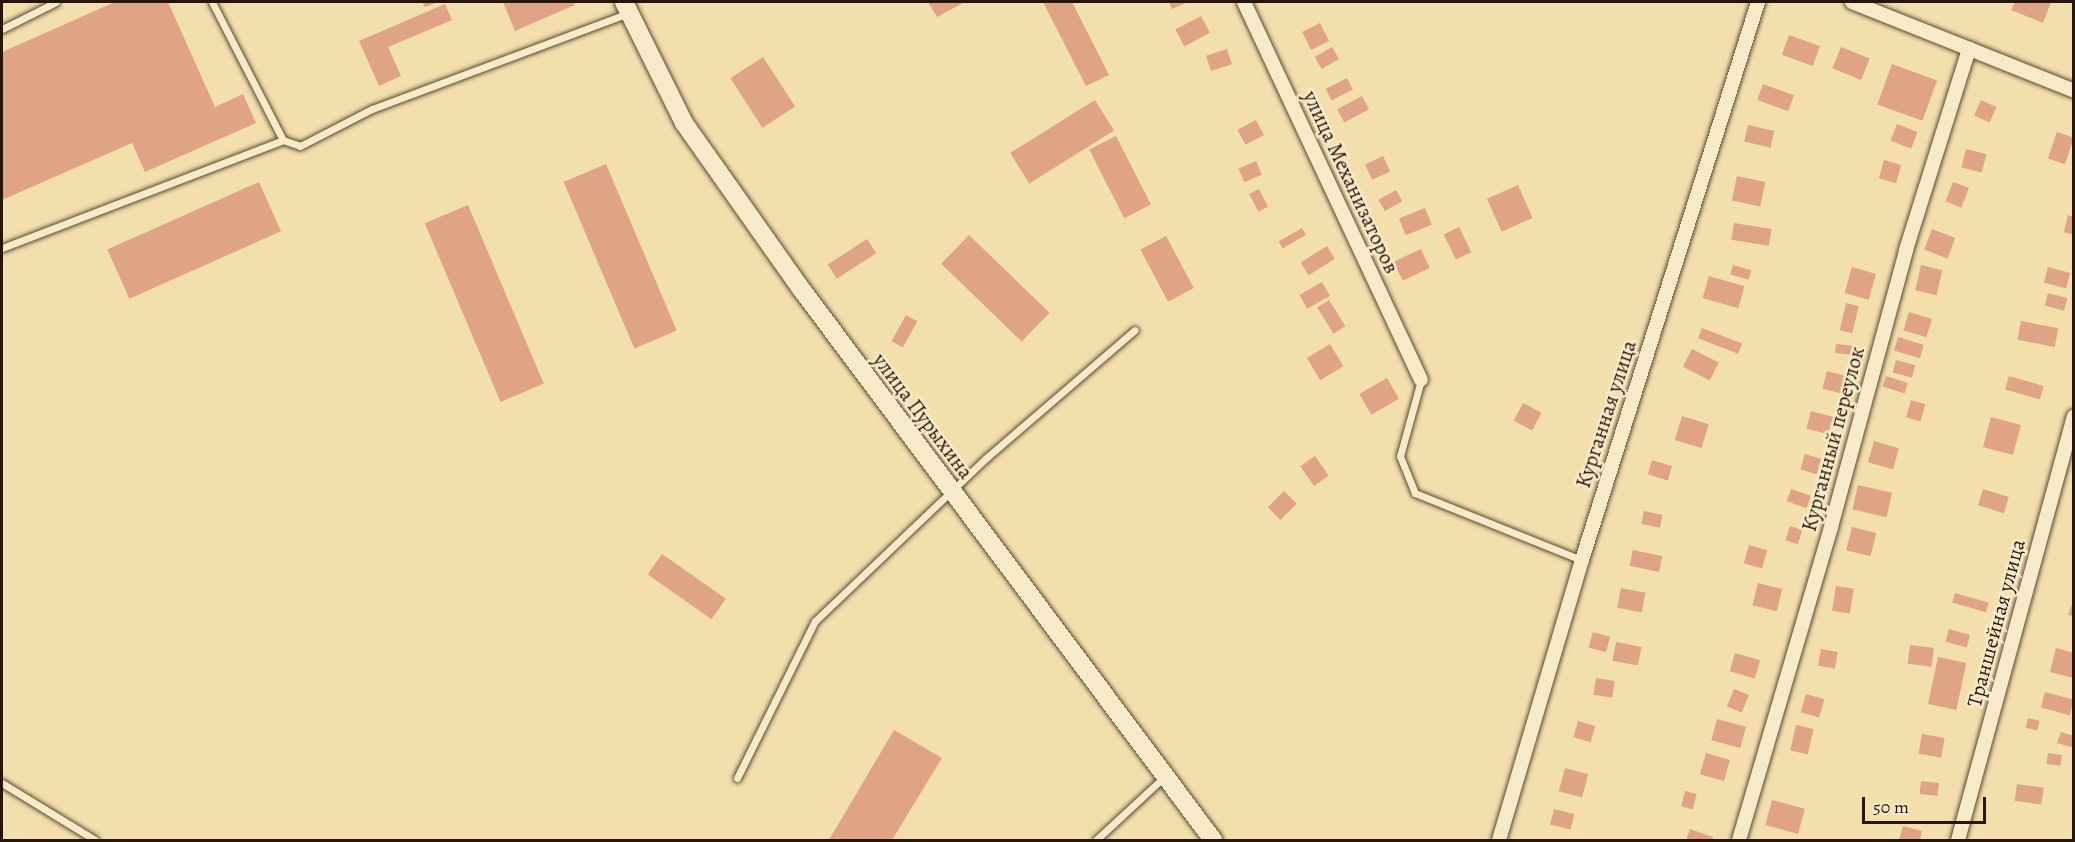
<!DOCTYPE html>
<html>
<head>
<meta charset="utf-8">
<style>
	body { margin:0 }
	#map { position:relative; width:2075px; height:842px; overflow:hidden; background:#f2dfac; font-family:Alegreya,serif }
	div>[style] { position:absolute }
	.building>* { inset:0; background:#dfa386; transform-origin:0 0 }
	.roads { filter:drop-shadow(0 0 2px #5a4832) drop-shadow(0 0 2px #5a4832) }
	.lane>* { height:7px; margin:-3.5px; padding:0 3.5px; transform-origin:3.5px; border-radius:3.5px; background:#f7eac9 }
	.street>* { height:14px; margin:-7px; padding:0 7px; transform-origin:7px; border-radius:7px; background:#f7eac9 }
	.secondary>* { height:18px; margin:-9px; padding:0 9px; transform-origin:9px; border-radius:9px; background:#f7eac9 }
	span { translate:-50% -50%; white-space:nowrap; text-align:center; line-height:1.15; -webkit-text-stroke:5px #f7eac9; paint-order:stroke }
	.street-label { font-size:21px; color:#271509 }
	.frame { position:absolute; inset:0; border:3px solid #271509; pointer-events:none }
	.scale { position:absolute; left:1862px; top:797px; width:124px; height:27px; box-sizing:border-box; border:3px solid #271509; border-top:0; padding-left:8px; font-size:18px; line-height:21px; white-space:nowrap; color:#271509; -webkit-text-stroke:4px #f7eac9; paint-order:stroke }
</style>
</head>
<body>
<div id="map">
	<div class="building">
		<i style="clip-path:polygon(115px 2px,168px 2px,215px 107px,243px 94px,256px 123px,145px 172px,132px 143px,2px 200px,2px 52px)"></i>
		<i style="clip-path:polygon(422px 2px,438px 2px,425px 7px)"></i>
		<i style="clip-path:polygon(503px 2px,573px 2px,575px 5px,515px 31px)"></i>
		<i style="clip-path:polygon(928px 2px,965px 2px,937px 17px)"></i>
		<i style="clip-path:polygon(1043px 2px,1072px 2px,1109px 75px,1086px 86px)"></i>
		<i style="clip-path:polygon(1169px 2px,1188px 2px,1172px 9px)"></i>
		<i style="clip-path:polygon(2015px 2px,2051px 2px,2043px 23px,2011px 10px)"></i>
		<i style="clip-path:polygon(445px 4px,452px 20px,388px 47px,401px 76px,379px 86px,359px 41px)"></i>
		<i style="left:1201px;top:16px;width:19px;height:29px;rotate:62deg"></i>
		<i style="left:1320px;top:23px;width:20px;height:20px;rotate:63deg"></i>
		<i style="left:1789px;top:35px;width:33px;height:21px;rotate:20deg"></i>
		<i style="left:1332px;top:47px;width:14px;height:20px;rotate:60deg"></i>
		<i style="left:1841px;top:47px;width:31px;height:23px;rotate:22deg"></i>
		<i style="left:1227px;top:49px;width:16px;height:22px;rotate:72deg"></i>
		<i style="left:763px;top:57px;width:59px;height:39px;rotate:57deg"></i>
		<i style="left:1892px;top:64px;width:48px;height:43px;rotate:20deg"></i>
		<i style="left:1347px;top:78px;width:13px;height:24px;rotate:63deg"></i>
		<i style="left:1763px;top:84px;width:33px;height:17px;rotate:20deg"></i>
		<i style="left:1362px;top:96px;width:15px;height:28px;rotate:62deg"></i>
		<i style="left:1095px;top:100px;width:36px;height:100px;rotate:58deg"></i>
		<i style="left:1981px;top:100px;width:17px;height:17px;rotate:24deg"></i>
		<i style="left:1256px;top:120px;width:17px;height:21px;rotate:62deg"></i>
		<i style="left:1897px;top:124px;width:22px;height:18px;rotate:21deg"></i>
		<i style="left:1748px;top:125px;width:27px;height:17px;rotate:13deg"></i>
		<i style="left:2057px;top:132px;width:18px;height:28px;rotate:19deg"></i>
		<i style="left:1116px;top:136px;width:77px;height:30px;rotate:63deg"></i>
		<i style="left:1966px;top:149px;width:21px;height:19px;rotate:14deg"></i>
		<i style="left:1383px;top:156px;width:17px;height:20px;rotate:65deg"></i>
		<i style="left:1884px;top:160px;width:18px;height:19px;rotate:16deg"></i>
		<i style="left:1256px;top:161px;width:15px;height:19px;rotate:67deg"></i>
		<i style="left:606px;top:164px;width:181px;height:46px;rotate:67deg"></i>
		<i style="left:1737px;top:176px;width:29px;height:25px;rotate:12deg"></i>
		<i style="left:259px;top:182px;width:54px;height:166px;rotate:66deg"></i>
		<i style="left:1953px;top:182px;width:17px;height:21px;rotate:21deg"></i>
		<i style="left:1518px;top:185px;width:36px;height:34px;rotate:66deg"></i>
		<i style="left:1259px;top:189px;width:20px;height:11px;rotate:63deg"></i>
		<i style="left:1396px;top:190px;width:13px;height:20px;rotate:61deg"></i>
		<i style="left:468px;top:205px;width:194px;height:47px;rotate:67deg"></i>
		<i style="left:1425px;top:208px;width:18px;height:28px;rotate:68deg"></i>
		<i style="clip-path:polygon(2068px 215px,2074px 217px,2074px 235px,2064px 232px)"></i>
		<i style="left:1734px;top:223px;width:38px;height:17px;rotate:9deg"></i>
		<i style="left:1459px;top:227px;width:28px;height:17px;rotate:64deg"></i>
		<i style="left:1302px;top:228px;width:8px;height:27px;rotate:60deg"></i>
		<i style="left:1932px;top:229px;width:25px;height:22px;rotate:21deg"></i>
		<i style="left:969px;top:235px;width:112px;height:40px;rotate:44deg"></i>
		<i style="left:1166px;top:236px;width:59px;height:29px;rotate:62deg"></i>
		<i style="left:867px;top:239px;width:17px;height:47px;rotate:57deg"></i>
		<i style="left:1327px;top:246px;width:15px;height:31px;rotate:58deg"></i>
		<i style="left:1421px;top:249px;width:21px;height:30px;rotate:65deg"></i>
		<i style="left:1733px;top:265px;width:19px;height:10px;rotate:16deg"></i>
		<i style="left:1921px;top:265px;width:22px;height:26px;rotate:13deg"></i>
		<i style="left:1852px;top:267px;width:25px;height:27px;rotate:16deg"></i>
		<i style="left:2048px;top:267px;width:23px;height:16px;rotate:15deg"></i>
		<i style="left:1709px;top:276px;width:37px;height:23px;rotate:16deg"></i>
		<i style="left:1322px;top:282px;width:16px;height:26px;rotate:60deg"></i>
		<i style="left:2048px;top:293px;width:20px;height:13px;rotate:15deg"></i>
		<i style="left:1329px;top:300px;width:31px;height:14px;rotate:58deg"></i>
		<i style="left:1846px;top:303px;width:13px;height:28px;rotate:13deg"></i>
		<i style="left:1909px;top:312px;width:24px;height:19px;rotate:17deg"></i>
		<i style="left:906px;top:315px;width:13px;height:30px;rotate:29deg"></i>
		<i style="left:2021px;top:321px;width:38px;height:19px;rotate:11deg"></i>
		<i style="left:1702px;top:328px;width:43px;height:11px;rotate:21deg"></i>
		<i style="left:1898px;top:337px;width:27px;height:14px;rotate:17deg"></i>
		<i style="left:1330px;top:344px;width:26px;height:27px;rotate:59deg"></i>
		<i style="left:1836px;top:344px;width:19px;height:9px;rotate:6deg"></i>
		<i style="left:1692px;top:349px;width:30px;height:20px;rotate:27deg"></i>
		<i style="left:1896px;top:360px;width:20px;height:13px;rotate:15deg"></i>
		<i style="left:1827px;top:371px;width:20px;height:18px;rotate:15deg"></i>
		<i style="left:1886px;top:376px;width:23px;height:11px;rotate:18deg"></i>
		<i style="left:2009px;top:376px;width:36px;height:14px;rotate:16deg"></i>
		<i style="left:1387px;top:378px;width:24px;height:32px;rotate:60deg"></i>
		<i style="left:1911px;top:400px;width:15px;height:18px;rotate:16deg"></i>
		<i style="left:1523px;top:403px;width:21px;height:20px;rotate:28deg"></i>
		<i style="left:1811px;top:411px;width:23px;height:18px;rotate:15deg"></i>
		<i style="left:1682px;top:416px;width:28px;height:25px;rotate:17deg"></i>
		<i style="left:1991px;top:417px;width:31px;height:31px;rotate:15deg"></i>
		<i style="left:1874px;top:441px;width:26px;height:22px;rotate:16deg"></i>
		<i style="left:1805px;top:454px;width:17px;height:16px;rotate:17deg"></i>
		<i style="left:1315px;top:456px;width:24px;height:18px;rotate:55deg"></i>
		<i style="left:1652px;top:460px;width:21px;height:15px;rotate:17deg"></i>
		<i style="left:1858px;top:485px;width:35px;height:25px;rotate:13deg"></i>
		<i style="left:1791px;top:489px;width:21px;height:13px;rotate:19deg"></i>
		<i style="left:1983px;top:489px;width:27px;height:17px;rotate:17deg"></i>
		<i style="left:1284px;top:491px;width:18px;height:23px;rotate:45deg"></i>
		<i style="left:1644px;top:511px;width:19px;height:13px;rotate:12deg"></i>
		<i style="left:1790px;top:526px;width:13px;height:15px;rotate:18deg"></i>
		<i style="left:1852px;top:527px;width:25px;height:24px;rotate:14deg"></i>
		<i style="left:1749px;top:545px;width:19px;height:19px;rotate:16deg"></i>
		<i style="left:1633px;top:550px;width:30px;height:16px;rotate:12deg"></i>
		<i style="left:662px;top:554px;width:78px;height:25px;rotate:35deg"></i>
		<i style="left:1758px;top:583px;width:25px;height:23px;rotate:14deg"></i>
		<i style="left:1836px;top:586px;width:18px;height:25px;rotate:9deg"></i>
		<i style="left:1621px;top:588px;width:25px;height:20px;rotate:11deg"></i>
		<i style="left:1955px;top:593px;width:35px;height:10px;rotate:16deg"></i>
		<i style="clip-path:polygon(2074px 599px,2074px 616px,2068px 615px)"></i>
		<i style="left:1949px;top:629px;width:22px;height:13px;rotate:16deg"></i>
		<i style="left:1593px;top:632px;width:18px;height:16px;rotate:16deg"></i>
		<i style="left:1616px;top:642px;width:26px;height:19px;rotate:11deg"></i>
		<i style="left:1910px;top:645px;width:24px;height:19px;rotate:7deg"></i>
		<i style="clip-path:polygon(2056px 648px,2074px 653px,2074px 678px,2050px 672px)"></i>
		<i style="left:1821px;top:649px;width:17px;height:17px;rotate:10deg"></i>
		<i style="left:1735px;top:653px;width:26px;height:19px;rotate:16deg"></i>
		<i style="left:1938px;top:657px;width:29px;height:48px;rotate:12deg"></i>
		<i style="left:1596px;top:678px;width:19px;height:17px;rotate:9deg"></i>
		<i style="left:1734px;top:689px;width:16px;height:19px;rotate:22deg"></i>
		<i style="left:2045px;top:692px;width:30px;height:16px;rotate:15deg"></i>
		<i style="left:1806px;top:694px;width:19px;height:19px;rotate:16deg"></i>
		<i style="left:2028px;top:718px;width:12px;height:10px;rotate:14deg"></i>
		<i style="left:1717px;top:719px;width:30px;height:22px;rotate:15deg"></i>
		<i style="left:1578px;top:721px;width:18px;height:17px;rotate:16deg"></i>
		<i style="left:1796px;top:725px;width:18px;height:26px;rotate:13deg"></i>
		<i style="clip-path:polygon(894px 730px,942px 758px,892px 840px,829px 840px)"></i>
		<i style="clip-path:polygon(2061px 732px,2074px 736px,2074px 748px,2057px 743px)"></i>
		<i style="left:1922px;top:734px;width:23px;height:20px;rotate:10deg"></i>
		<i style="left:1706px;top:753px;width:25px;height:22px;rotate:16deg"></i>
		<i style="left:2048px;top:753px;width:14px;height:11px;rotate:8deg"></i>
		<i style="left:1565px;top:768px;width:24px;height:24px;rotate:15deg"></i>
		<i style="left:1921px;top:781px;width:18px;height:13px;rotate:6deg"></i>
		<i style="left:2017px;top:784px;width:27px;height:17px;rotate:8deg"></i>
		<i style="left:1685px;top:791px;width:12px;height:16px;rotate:14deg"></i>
		<i style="left:1772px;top:800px;width:34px;height:26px;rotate:15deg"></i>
		<i style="left:1554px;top:809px;width:21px;height:16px;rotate:14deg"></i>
		<i style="clip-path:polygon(1903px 826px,1922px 831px,1920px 840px,1899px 840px)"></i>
		<i style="clip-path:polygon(1690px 829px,1713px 837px,1712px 840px,1686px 840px)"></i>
	</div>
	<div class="roads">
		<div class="lane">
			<i style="left:212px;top:2px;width:155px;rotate:62.8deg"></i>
			<i style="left:283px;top:140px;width:18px;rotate:19deg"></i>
			<i style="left:300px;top:146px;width:81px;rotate:-27.2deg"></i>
			<i style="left:372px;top:109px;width:274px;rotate:-20.5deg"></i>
			<i style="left:2px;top:29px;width:60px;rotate:-26.6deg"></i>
			<i style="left:2px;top:248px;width:301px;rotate:-21deg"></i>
			<i style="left:1421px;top:380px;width:79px;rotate:105.4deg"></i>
			<i style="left:1400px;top:456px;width:40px;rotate:68deg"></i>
			<i style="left:1415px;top:493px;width:180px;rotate:21.9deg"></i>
			<i style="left:737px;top:778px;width:175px;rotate:-63.6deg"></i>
			<i style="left:815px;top:621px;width:236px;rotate:-43.6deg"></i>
			<i style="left:986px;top:458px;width:196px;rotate:-40.7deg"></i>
			<i style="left:2px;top:783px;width:109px;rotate:31.5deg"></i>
			<i style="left:1096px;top:840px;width:94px;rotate:-42.8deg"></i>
		</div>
		<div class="street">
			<i style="left:1244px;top:2px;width:417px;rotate:64.9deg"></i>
			<i style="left:1852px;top:2px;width:239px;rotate:21.8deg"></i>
			<i style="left:1499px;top:840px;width:292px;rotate:-73.5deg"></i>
			<i style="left:1582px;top:560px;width:585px;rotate:-72.49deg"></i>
			<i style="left:1739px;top:840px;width:326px;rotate:-73.6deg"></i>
			<i style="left:1831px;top:527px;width:287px;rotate:-74.8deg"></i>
			<i style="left:1906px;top:250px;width:211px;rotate:-72.6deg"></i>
			<i style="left:1958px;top:840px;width:439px;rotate:-74.7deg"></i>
		</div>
		<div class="secondary">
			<i style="left:624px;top:2px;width:135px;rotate:63.6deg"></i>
			<i style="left:684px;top:123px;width:204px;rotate:54.8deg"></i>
			<i style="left:802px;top:290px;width:687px;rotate:53.23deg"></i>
		</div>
	</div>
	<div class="street-label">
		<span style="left:1351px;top:182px;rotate:65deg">улица Механизаторов</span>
		<span style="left:1606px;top:414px;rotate:-72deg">Курганная улица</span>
		<span style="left:923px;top:416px;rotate:53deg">улица Пурыхина</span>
		<span style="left:1833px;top:439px;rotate:-75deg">Курганный переулок</span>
		<span style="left:1996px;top:623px;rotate:-75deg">Траншейная улица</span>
	</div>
	<div class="frame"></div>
	<div class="scale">50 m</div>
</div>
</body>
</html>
